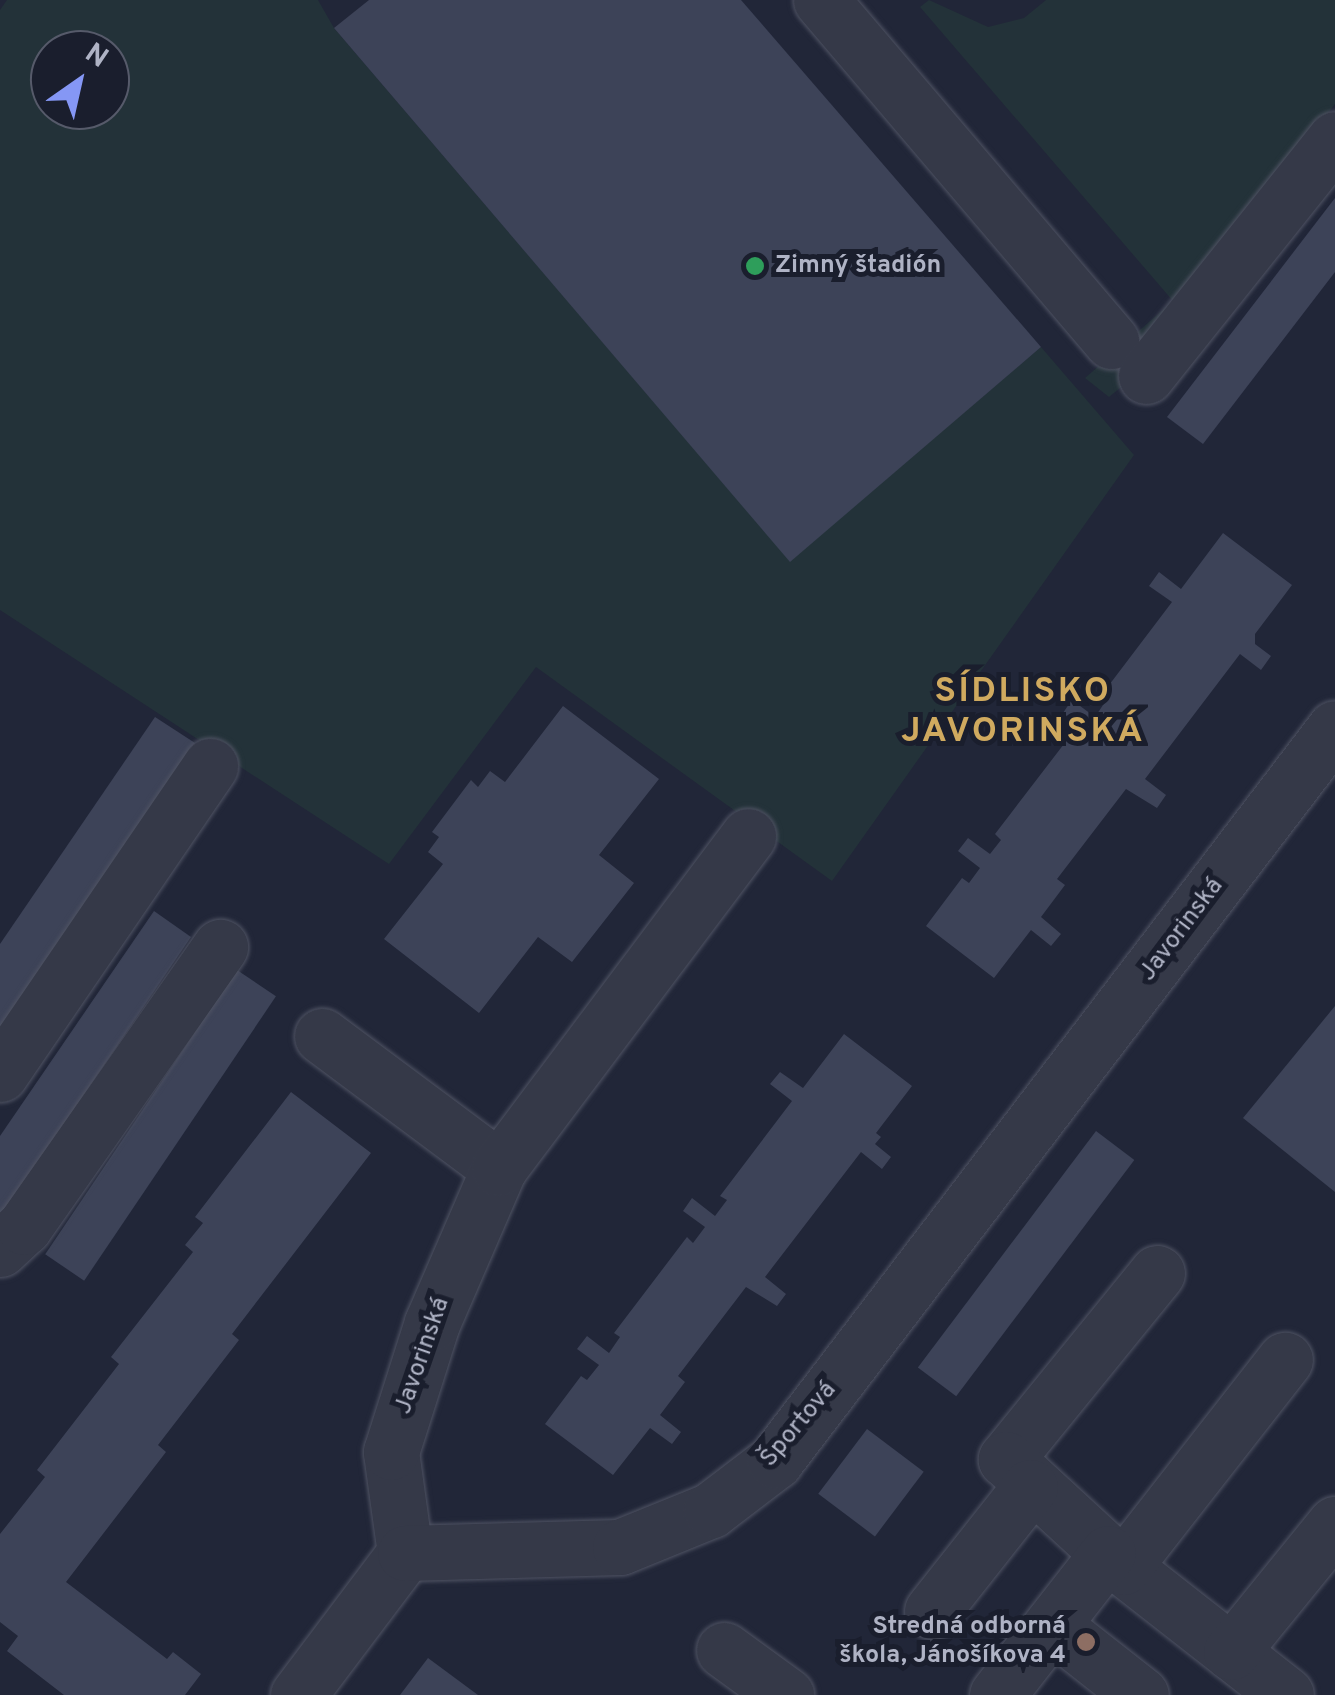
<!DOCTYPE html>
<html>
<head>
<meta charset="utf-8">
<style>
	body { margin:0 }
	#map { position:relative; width:1335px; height:1695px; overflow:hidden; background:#212638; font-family:Overpass,sans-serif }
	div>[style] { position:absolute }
	.green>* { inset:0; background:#233239 }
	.building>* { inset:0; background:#3d4358; transform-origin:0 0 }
	.roads { filter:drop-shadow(0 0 2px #4f5363) drop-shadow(0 0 2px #4f5363) }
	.minor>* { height:55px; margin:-27.5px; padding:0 27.5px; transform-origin:27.5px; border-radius:27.5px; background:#353948 }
	.dots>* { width:28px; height:28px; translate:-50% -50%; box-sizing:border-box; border:5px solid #1a1e2d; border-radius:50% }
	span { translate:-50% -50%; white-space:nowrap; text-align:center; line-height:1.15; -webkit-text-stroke:10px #1a1e2d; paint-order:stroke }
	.poi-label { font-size:25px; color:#afb3c5; font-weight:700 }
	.left { translate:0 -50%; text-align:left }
	.right { translate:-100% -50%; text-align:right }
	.street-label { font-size:25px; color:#afb3c5 }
	.district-label { font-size:35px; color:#d0aa5f; font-weight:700; letter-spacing:2.5px }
	.north { position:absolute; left:30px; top:30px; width:100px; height:100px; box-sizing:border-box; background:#1a1e2d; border:2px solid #565a6a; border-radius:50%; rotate:34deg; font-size:28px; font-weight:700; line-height:40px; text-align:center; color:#afb3c5 }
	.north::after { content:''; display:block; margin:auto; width:35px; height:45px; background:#8597f5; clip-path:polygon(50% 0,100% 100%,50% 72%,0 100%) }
</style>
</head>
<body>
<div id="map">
	<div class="green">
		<i style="clip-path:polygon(evenodd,7px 0,318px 0,334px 28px,790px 561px,1041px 347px,1134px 455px,832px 881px,536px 667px,389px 864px,0 610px,0 10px,7px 0,50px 50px,110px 50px,110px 110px,50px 110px,50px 50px)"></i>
		<i style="clip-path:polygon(929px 0,988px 27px,1024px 18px,1046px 0,1335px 0,1335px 104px,1126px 383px,1109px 397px,1085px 378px,1173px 301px,920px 7px)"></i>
	</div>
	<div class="building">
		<i style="clip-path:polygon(369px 0,741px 0,1041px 347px,790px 562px,334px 28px)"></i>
		<i style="clip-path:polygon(1335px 198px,1335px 272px,1203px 444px,1167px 417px)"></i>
		<i style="clip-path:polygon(1223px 533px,1292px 585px,1255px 634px,1255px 644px,1271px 656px,1261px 670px,1240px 654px,1145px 779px,1166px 795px,1157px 808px,1126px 789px,1057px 879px,1065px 885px,1041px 917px,1061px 934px,1051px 946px,1031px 930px,994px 978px,926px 926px,962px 878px,969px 883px,980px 868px,958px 851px,968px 838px,990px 854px,1001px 840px,995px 834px,1067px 740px,1074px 745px,1085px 730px,1063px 713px,1067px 707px,1072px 700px,1095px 717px,1105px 702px,1100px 697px,1172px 602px,1149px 586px,1159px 572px,1181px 589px)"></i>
		<i style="clip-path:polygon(563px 706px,659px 779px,599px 855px,634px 883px,572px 962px,538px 937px,479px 1013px,384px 939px,443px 864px,428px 852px,439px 837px,432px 832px,471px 780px,478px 787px,490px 771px,505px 782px)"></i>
		<i style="clip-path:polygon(155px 717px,195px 743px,0 1030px,0 944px)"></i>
		<i style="clip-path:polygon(154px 911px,191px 937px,0 1218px,0 1136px)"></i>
		<i style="left:237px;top:970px;width:47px;height:343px;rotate:34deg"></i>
		<i style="clip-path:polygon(1335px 1006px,1335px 1192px,1243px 1118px)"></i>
		<i style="clip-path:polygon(844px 1034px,912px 1086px,876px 1133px,881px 1137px,875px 1144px,891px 1157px,882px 1169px,861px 1152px,765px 1277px,786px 1294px,777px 1306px,746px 1287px,678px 1376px,685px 1382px,660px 1415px,681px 1432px,672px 1444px,650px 1428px,613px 1475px,545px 1424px,581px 1376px,587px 1380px,599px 1365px,577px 1349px,587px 1336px,609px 1353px,620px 1337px,614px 1333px,687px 1237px,693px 1243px,705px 1227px,683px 1211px,692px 1198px,715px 1216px,727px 1200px,720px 1196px,792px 1101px,770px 1084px,780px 1072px,803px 1088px)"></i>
		<i style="clip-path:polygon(291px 1092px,371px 1153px,232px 1334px,239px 1340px,158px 1445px,166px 1452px,66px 1582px,167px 1659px,173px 1652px,201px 1674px,185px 1695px,64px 1695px,7px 1651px,18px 1636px,0 1622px,0 1534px,45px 1477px,37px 1470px,119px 1364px,111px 1357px,193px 1252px,185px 1245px,203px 1223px,195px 1217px)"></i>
		<i style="left:1096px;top:1131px;width:48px;height:296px;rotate:37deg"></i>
		<i style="left:867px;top:1429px;width:71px;height:81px;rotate:37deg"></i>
		<i style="clip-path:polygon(428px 1658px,478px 1695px,400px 1695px)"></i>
	</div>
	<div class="roads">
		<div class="minor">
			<i style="left:821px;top:0;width:448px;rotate:49.6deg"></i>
			<i style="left:1146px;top:376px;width:303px;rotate:-51.4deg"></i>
			<i style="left:322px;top:1036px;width:221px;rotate:36.7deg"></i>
			<i style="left:0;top:1074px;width:373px;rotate:-55.7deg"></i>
			<i style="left:0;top:1249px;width:33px;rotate:-43deg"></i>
			<i style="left:24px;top:1227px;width:342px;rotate:-55deg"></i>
			<i style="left:1157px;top:1273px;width:240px;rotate:129.1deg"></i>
			<i style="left:1006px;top:1459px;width:159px;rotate:42.7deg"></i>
			<i style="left:1123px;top:1567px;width:207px;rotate:38.1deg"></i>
			<i style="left:405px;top:1553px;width:102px;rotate:-97.9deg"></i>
			<i style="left:391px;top:1452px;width:135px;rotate:-72.4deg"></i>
			<i style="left:432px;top:1323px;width:169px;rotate:-66.6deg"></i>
			<i style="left:499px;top:1168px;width:415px;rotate:-53.1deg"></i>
			<i style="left:1123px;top:1567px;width:263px;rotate:-52deg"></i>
			<i style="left:932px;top:1611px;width:158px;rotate:-51.7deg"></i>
			<i style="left:1052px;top:1625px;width:113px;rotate:38.2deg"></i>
			<i style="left:724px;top:1650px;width:77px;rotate:36deg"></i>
			<i style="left:1231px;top:1652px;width:165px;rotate:-50.9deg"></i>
			<i style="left:298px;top:1695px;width:178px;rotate:-53deg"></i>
			<i style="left:405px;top:1553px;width:215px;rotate:-1.6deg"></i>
			<i style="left:620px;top:1547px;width:98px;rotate:-22.1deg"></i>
			<i style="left:711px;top:1510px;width:81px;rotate:-37.4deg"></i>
			<i style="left:775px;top:1461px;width:922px;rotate:-52.62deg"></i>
			<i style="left:997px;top:1695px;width:180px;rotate:-52deg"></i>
		</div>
	</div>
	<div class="dots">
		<i style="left:755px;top:266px;background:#2e9e5b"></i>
		<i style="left:1086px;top:1642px;background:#8d6e63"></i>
	</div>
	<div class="poi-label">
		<span class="left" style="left:775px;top:266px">Zimný štadión</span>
		<span class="right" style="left:1066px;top:1642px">Stredná odborná<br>škola, Jánošíkova 4</span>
	</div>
	<div class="street-label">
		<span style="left:1182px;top:930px;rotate:-53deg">Javorinská</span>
		<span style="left:423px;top:1356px;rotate:-71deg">Javorinská</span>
		<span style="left:799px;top:1425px;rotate:-50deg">Športová</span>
	</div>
	<div class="district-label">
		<span style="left:1023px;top:712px">SÍDLISKO<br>JAVORINSKÁ</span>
	</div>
	<div class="north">N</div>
</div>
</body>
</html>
